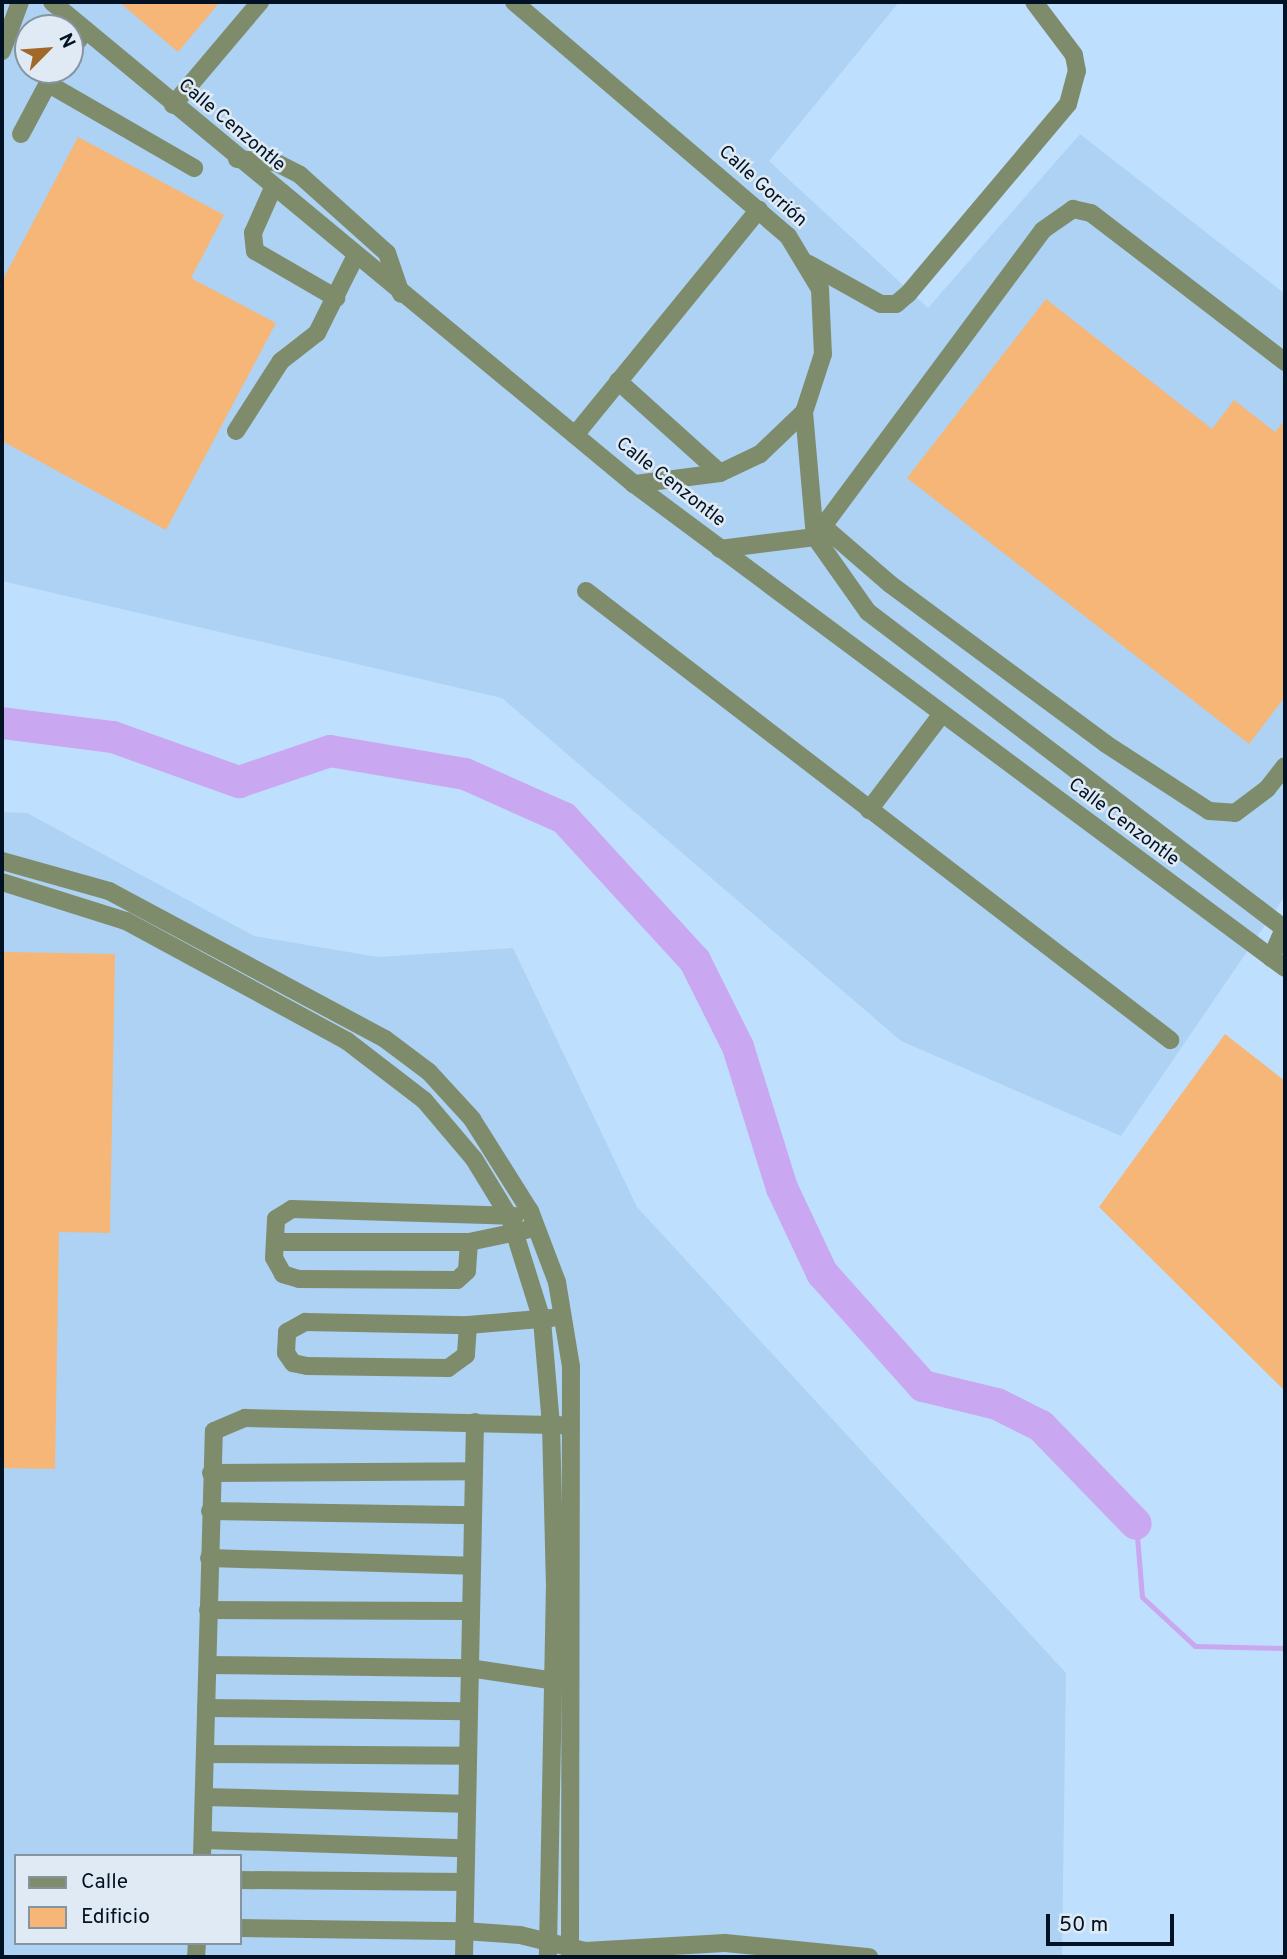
<!DOCTYPE html>
<html>
<head>
<meta charset="utf-8">
<style>
	body { margin:0 }
	#map { position:relative; width:1287px; height:1959px; overflow:hidden; background:#bee0fe; font-family:Overpass,sans-serif }
	div>[style] { position:absolute }
	.built>* { inset:0; background:#add2f4 }
	.stream>* { height:5px; margin:-2.5px; padding:0 2.5px; transform-origin:2.5px; border-radius:2.5px; background:#caa7f1 }
	.river>* { height:32px; margin:-16px; padding:0 16px; transform-origin:16px; border-radius:16px; background:#caa7f1 }
	.building>* { inset:0; background:#f6b677 }
	.minor>* { height:18px; margin:-9px; padding:0 9px; transform-origin:9px; border-radius:9px; background:#7f8c6c }
	span { translate:-50% -50%; white-space:nowrap; text-align:center; line-height:1.15; -webkit-text-stroke:5px #dfeaf4; paint-order:stroke }
	.street-label { font-size:19px; color:#001223 }
	.frame { position:absolute; inset:0; border:4px solid #001223; pointer-events:none }
	.legend { position:absolute; left:14px; top:1854px; width:228px; height:91px; box-sizing:border-box; background:#dfeaf4; border:2px solid #8694a0; margin:0; padding:9px 12px; list-style:none; font-size:21px; color:#001223 }
	.legend li { display:flex; align-items:center; gap:14px; height:35px }
	.legend b { width:35px; border:2px solid #8694a0 }
	.north { position:absolute; left:14px; top:14px; width:70px; height:70px; box-sizing:border-box; background:#dfeaf4; border:2px solid #8694a0; border-radius:50%; rotate:65deg; font-size:19px; font-weight:700; line-height:28px; text-align:center; color:#001223 }
	.north::after { content:''; display:block; margin:auto; width:24px; height:32px; background:#a26827; clip-path:polygon(50% 0,100% 100%,50% 72%,0 100%) }
	.scale { position:absolute; left:1046px; top:1914px; width:128px; height:32px; box-sizing:border-box; border:4px solid #001223; border-top:0; padding-left:9px; font-size:21px; line-height:24px; white-space:nowrap; color:#001223; -webkit-text-stroke:5px #dfeaf4; paint-order:stroke }
</style>
</head>
<body>
<div id="map">
	<div class="built">
		<i style="clip-path:polygon(evenodd,2px 2px,899px 2px,769px 161px,928px 308px,1080px 134px,1285px 294px,1285px 896px,1121px 1136px,901px 1041px,502px 698px,2px 581px,2px 2px,28px 28px,70px 28px,70px 70px,28px 70px,28px 28px)"></i>
		<i style="clip-path:polygon(evenodd,2px 812px,27px 813px,254px 936px,378px 957px,513px 948px,637px 1207px,1066px 1673px,1062px 1957px,2px 1957px,2px 812px,16px 1856px,240px 1856px,240px 1943px,16px 1943px,16px 1856px)"></i>
	</div>
	<div class="stream">
		<i style="left:1136px;top:1524px;width:73px;rotate:85.3deg"></i>
		<i style="left:1142px;top:1597px;width:72px;rotate:42.8deg"></i>
		<i style="left:1195px;top:1646px;width:90px;rotate:1.3deg"></i>
	</div>
	<div class="river">
		<i style="left:2px;top:723px;width:112px;rotate:7.2deg"></i>
		<i style="left:113px;top:737px;width:134px;rotate:19.7deg"></i>
		<i style="left:239px;top:782px;width:96px;rotate:-18.8deg"></i>
		<i style="left:330px;top:751px;width:137px;rotate:9.7deg"></i>
		<i style="left:465px;top:774px;width:108px;rotate:24deg"></i>
		<i style="left:564px;top:818px;width:194px;rotate:47.5deg"></i>
		<i style="left:695px;top:961px;width:96px;rotate:63.4deg"></i>
		<i style="left:738px;top:1047px;width:148px;rotate:72.7deg"></i>
		<i style="left:782px;top:1188px;width:94px;rotate:64.8deg"></i>
		<i style="left:822px;top:1273px;width:152px;rotate:48.2deg"></i>
		<i style="left:923px;top:1386px;width:76px;rotate:13.7deg"></i>
		<i style="left:997px;top:1404px;width:49px;rotate:26.6deg"></i>
		<i style="left:1041px;top:1426px;width:136px;rotate:45.9deg"></i>
	</div>
	<div class="building">
		<i style="clip-path:polygon(119px 2px,220px 2px,178px 52px)"></i>
		<i style="clip-path:polygon(78px 137px,224px 215px,191px 278px,276px 323px,166px 530px,2px 441px,2px 281px)"></i>
		<i style="clip-path:polygon(1046px 299px,1212px 429px,1234px 400px,1275px 432px,1285px 420px,1285px 697px,1249px 744px,907px 478px)"></i>
		<i style="clip-path:polygon(2px 952px,115px 954px,110px 1233px,59px 1232px,55px 1469px,2px 1468px)"></i>
		<i style="clip-path:polygon(1225px 1034px,1285px 1081px,1285px 1391px,1099px 1207px)"></i>
	</div>
	<div class="minor">
		<i style="left:52px;top:2px;width:756px;rotate:39.63deg"></i>
		<i style="left:634px;top:484px;width:811px;rotate:36.63deg"></i>
		<i style="left:514px;top:2px;width:360px;rotate:40.5deg"></i>
		<i style="left:788px;top:236px;width:62px;rotate:58.9deg"></i>
		<i style="left:820px;top:289px;width:65px;rotate:87.4deg"></i>
		<i style="left:823px;top:354px;width:61px;rotate:108.1deg"></i>
		<i style="left:804px;top:412px;width:61px;rotate:136.3deg"></i>
		<i style="left:760px;top:454px;width:44px;rotate:154.6deg"></i>
		<i style="left:720px;top:473px;width:87px;rotate:172.7deg"></i>
		<i style="left:2px;top:51px;width:52px;rotate:-69.8deg"></i>
		<i style="left:70px;top:51px;width:26px;rotate:-53deg"></i>
		<i style="left:47px;top:83px;width:170px;rotate:30deg"></i>
		<i style="left:173px;top:105px;width:135px;rotate:-49.8deg"></i>
		<i style="left:21px;top:134px;width:72px;rotate:-62deg"></i>
		<i style="left:237px;top:159px;width:38px;rotate:5deg"></i>
		<i style="left:275px;top:162px;width:28px;rotate:27deg"></i>
		<i style="left:300px;top:175px;width:117px;rotate:41.9deg"></i>
		<i style="left:387px;top:253px;width:43px;rotate:71.1deg"></i>
		<i style="left:273px;top:188px;width:49px;rotate:114deg"></i>
		<i style="left:253px;top:233px;width:18px;rotate:84deg"></i>
		<i style="left:255px;top:251px;width:94px;rotate:30.1deg"></i>
		<i style="left:809px;top:264px;width:82px;rotate:29.1deg"></i>
		<i style="left:881px;top:304px;width:15px"></i>
		<i style="left:896px;top:304px;width:16px;rotate:-40deg"></i>
		<i style="left:908px;top:294px;width:248px;rotate:-49.9deg"></i>
		<i style="left:1068px;top:104px;width:34px;rotate:-75deg"></i>
		<i style="left:1077px;top:71px;width:16px;rotate:-101deg"></i>
		<i style="left:1074px;top:55px;width:66px;rotate:-127deg"></i>
		<i style="left:618px;top:381px;width:137px;rotate:42deg"></i>
		<i style="left:804px;top:412px;width:125px;rotate:85deg"></i>
		<i style="left:815px;top:537px;width:92px;rotate:54.8deg"></i>
		<i style="left:868px;top:612px;width:524px;rotate:37.24deg"></i>
		<i style="left:236px;top:431px;width:83px;rotate:-57.3deg"></i>
		<i style="left:281px;top:361px;width:46px;rotate:-37.9deg"></i>
		<i style="left:317px;top:333px;width:85px;rotate:-63.4deg"></i>
		<i style="left:575px;top:435px;width:291px;rotate:-50.8deg"></i>
		<i style="left:824px;top:527px;width:87px;rotate:40.8deg"></i>
		<i style="left:890px;top:584px;width:269px;rotate:36.5deg"></i>
		<i style="left:1106px;top:744px;width:123px;rotate:33deg"></i>
		<i style="left:1209px;top:811px;width:26px;rotate:4deg"></i>
		<i style="left:1235px;top:813px;width:40px;rotate:-37deg"></i>
		<i style="left:1267px;top:789px;width:29px;rotate:-52deg"></i>
		<i style="left:720px;top:549px;width:96px;rotate:-7.2deg"></i>
		<i style="left:815px;top:537px;width:382px;rotate:-53.4deg"></i>
		<i style="left:1043px;top:230px;width:37px;rotate:-35deg"></i>
		<i style="left:1073px;top:209px;width:18px;rotate:13deg"></i>
		<i style="left:1091px;top:213px;width:245px;rotate:37.5deg"></i>
		<i style="left:586px;top:591px;width:737px;rotate:37.55deg"></i>
		<i style="left:869px;top:810px;width:119px;rotate:-52.8deg"></i>
		<i style="left:2px;top:861px;width:111px;rotate:15.7deg"></i>
		<i style="left:109px;top:891px;width:313px;rotate:28.2deg"></i>
		<i style="left:385px;top:1039px;width:55px;rotate:36.9deg"></i>
		<i style="left:429px;top:1072px;width:64px;rotate:47.5deg"></i>
		<i style="left:472px;top:1119px;width:109px;rotate:57.8deg"></i>
		<i style="left:530px;top:1211px;width:76px;rotate:69.2deg"></i>
		<i style="left:557px;top:1282px;width:86px;rotate:80.6deg"></i>
		<i style="left:571px;top:1367px;width:590px;rotate:90.1deg"></i>
		<i style="left:2px;top:882px;width:130px;rotate:17.5deg"></i>
		<i style="left:126px;top:921px;width:251px;rotate:28.5deg"></i>
		<i style="left:347px;top:1041px;width:97px;rotate:37.5deg"></i>
		<i style="left:424px;top:1100px;width:77px;rotate:49.7deg"></i>
		<i style="left:474px;top:1159px;width:69px;rotate:58.6deg"></i>
		<i style="left:510px;top:1218px;width:107px;rotate:72.6deg"></i>
		<i style="left:542px;top:1320px;width:104px;rotate:85.1deg"></i>
		<i style="left:551px;top:1424px;width:159px;rotate:88.6deg"></i>
		<i style="left:555px;top:1583px;width:374px;rotate:91.1deg"></i>
		<i style="left:1271px;top:958px;width:34px;rotate:-66deg"></i>
		<i style="left:276px;top:1242px;width:193px"></i>
		<i style="left:469px;top:1242px;width:58px;rotate:-11.9deg"></i>
		<i style="left:469px;top:1242px;width:29px;rotate:94deg"></i>
		<i style="left:467px;top:1271px;width:13px;rotate:138deg"></i>
		<i style="left:457px;top:1280px;width:158px;rotate:-179.6deg"></i>
		<i style="left:299px;top:1279px;width:17px;rotate:-163deg"></i>
		<i style="left:283px;top:1274px;width:18px;rotate:-119deg"></i>
		<i style="left:274px;top:1258px;width:39px;rotate:-87deg"></i>
		<i style="left:276px;top:1219px;width:19px;rotate:-32deg"></i>
		<i style="left:292px;top:1209px;width:223px;rotate:1.8deg"></i>
		<i style="left:468px;top:1325px;width:30px;rotate:94deg"></i>
		<i style="left:466px;top:1355px;width:22px;rotate:144deg"></i>
		<i style="left:448px;top:1368px;width:141px;rotate:-179.2deg"></i>
		<i style="left:307px;top:1366px;width:14px;rotate:-168deg"></i>
		<i style="left:293px;top:1363px;width:12px;rotate:-125deg"></i>
		<i style="left:286px;top:1353px;width:21px;rotate:-87deg"></i>
		<i style="left:287px;top:1332px;width:21px;rotate:-29deg"></i>
		<i style="left:305px;top:1322px;width:163px;rotate:1.1deg"></i>
		<i style="left:468px;top:1325px;width:84px;rotate:-4.8deg"></i>
		<i style="left:211px;top:1473px;width:263px;rotate:-0.4deg"></i>
		<i style="left:210px;top:1511px;width:263px;rotate:0.9deg"></i>
		<i style="left:209px;top:1558px;width:262px;rotate:1.7deg"></i>
		<i style="left:208px;top:1610px;width:262px;rotate:0.2deg"></i>
		<i style="left:208px;top:1665px;width:261px;rotate:0.7deg"></i>
		<i style="left:469px;top:1668px;width:95px;rotate:8.5deg"></i>
		<i style="left:206px;top:1708px;width:261px;rotate:0.7deg"></i>
		<i style="left:205px;top:1754px;width:260px;rotate:0.4deg"></i>
		<i style="left:204px;top:1797px;width:259px;rotate:1.5deg"></i>
		<i style="left:203px;top:1840px;width:260px;rotate:1.8deg"></i>
		<i style="left:202px;top:1856px;width:425px;rotate:-88.4deg"></i>
		<i style="left:214px;top:1431px;width:34px;rotate:-23deg"></i>
		<i style="left:245px;top:1418px;width:318px;rotate:1.3deg"></i>
		<i style="left:240px;top:1880px;width:224px;rotate:0.5deg"></i>
		<i style="left:240px;top:1928px;width:224px;rotate:0.8deg"></i>
		<i style="left:464px;top:1931px;width:56px;rotate:4.1deg"></i>
		<i style="left:520px;top:1935px;width:67px;rotate:13.8deg"></i>
		<i style="left:585px;top:1951px;width:140px;rotate:-3.3deg"></i>
		<i style="left:725px;top:1943px;width:145px;rotate:5.6deg"></i>
		<i style="left:196px;top:1957px;width:14px;rotate:-86deg"></i>
		<i style="left:464px;top:1957px;width:535px;rotate:-88.82deg"></i>
	</div>
	<div class="street-label">
		<span style="left:231px;top:126px;rotate:40deg">Calle Cenzontle</span>
		<span style="left:762px;top:187px;rotate:42deg">Calle Gorrión</span>
		<span style="left:670px;top:483px;rotate:38deg">Calle Cenzontle</span>
		<span style="left:1123px;top:823px;rotate:37deg">Calle Cenzontle</span>
	</div>
	<div class="frame"></div>
	<ul class="legend">
	<li><b style="height:9px;background:#7f8c6c"></b>Calle</li>
	<li><b style="height:19px;background:#f6b677"></b>Edificio</li>
	</ul>
	<div class="north">N</div>
	<div class="scale">50 m</div>
</div>
</body>
</html>
